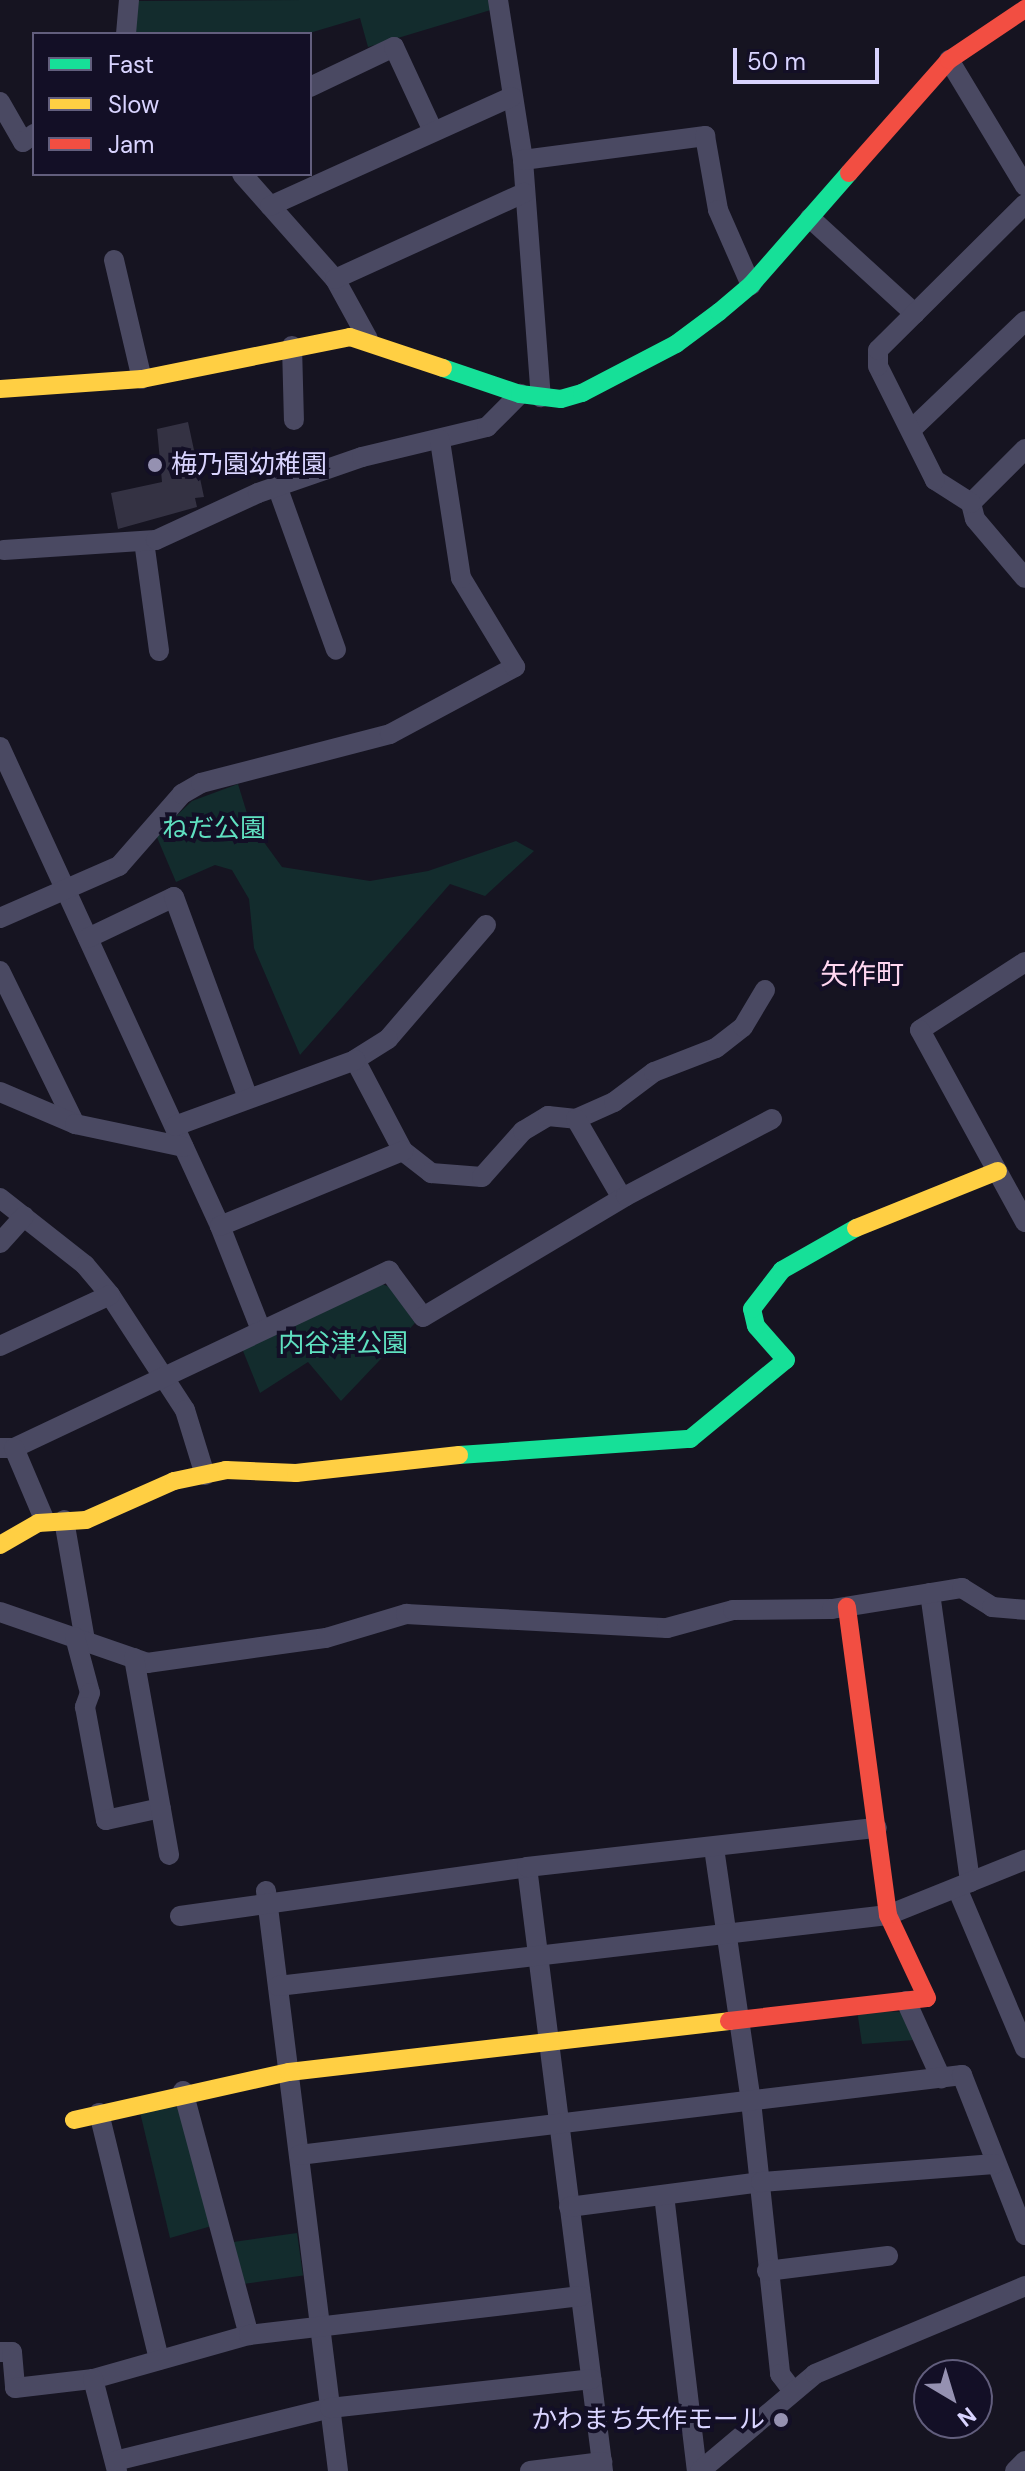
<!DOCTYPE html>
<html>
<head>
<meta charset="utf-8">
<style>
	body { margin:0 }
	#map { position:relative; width:1025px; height:2471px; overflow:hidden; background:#161421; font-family:"DM Sans","Noto Sans JP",sans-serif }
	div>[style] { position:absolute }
	.green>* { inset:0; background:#132c2d; transform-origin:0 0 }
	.building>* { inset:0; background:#343243 }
	.street>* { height:20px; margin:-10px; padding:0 10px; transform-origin:10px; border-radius:10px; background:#4a4962 }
	.fast>* { height:18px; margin:-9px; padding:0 9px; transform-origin:9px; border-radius:9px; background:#16e098 }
	.slow>* { height:18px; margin:-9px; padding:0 9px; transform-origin:9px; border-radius:9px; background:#ffcf43 }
	.jam>* { height:18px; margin:-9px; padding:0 9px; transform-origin:9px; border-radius:9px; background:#f24e42 }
	.dots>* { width:22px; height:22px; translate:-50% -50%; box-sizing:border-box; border:4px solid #130f26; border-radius:50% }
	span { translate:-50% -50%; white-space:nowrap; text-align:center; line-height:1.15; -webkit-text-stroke:8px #130f26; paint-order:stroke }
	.poi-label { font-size:26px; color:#d9d4ff }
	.left { translate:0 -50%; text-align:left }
	.right { translate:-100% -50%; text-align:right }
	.park-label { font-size:26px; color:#5fe0c0 }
	.neighbourhood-label { font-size:28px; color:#ffd6f0 }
	.legend { position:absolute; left:32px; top:32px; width:280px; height:144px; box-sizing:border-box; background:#130f26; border:2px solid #625e7d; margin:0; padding:10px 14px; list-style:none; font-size:24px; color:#d9d4ff }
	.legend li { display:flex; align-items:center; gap:16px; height:40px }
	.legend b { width:40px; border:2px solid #625e7d }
	.north { position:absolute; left:913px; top:2359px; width:80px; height:80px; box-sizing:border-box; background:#130f26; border:2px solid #625e7d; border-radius:50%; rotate:142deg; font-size:22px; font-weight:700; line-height:32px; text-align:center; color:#d9d4ff }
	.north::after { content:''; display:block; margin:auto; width:28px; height:36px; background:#9591b1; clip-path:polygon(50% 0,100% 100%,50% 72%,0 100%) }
	.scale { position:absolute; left:733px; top:48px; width:146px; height:36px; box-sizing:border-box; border:4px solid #d9d4ff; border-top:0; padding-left:10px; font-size:24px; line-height:28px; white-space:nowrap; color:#d9d4ff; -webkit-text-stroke:6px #130f26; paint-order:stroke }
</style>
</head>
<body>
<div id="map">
	<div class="green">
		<i style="clip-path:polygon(306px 0,492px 0,494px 9px,368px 47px,360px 18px,306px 34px,135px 34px,138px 1px)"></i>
		<i style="clip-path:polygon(238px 784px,250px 823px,282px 867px,370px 881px,428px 871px,516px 841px,534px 851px,485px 896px,450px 884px,300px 1055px,254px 948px,249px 899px,232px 870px,215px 865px,176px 882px,156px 835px,192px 801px)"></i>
		<i style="clip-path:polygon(379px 1283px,390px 1287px,415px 1323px,341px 1401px,308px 1362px,260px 1393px,241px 1346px)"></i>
		<i style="clip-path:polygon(857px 2010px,904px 2012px,914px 2040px,862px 2044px)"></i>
		<i style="clip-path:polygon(184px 2107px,215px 2225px,170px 2238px,139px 2108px)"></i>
		<i style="left:297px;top:2233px;width:43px;height:66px;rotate:82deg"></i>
	</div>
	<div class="building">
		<i style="clip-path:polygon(188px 422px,204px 497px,195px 498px,197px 507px,118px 529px,111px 493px,162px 482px,157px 429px)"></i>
	</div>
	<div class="street">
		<i style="left:498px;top:0;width:162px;rotate:81.1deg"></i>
		<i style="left:523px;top:160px;width:238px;rotate:85.7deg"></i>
		<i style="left:126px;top:34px;width:34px;rotate:-85deg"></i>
		<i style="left:949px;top:60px;width:147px;rotate:58.9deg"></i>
		<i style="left:310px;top:87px;width:93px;rotate:-25.5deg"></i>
		<i style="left:394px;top:47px;width:93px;rotate:65.1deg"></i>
		<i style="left:0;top:102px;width:46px;rotate:60.1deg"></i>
		<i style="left:23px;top:142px;width:14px;rotate:-36deg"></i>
		<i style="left:523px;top:160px;width:184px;rotate:-7.5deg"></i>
		<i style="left:705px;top:136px;width:75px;rotate:80deg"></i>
		<i style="left:718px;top:210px;width:82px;rotate:66.3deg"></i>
		<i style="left:242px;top:174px;width:140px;rotate:48.5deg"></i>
		<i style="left:335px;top:279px;width:68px;rotate:61.2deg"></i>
		<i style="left:270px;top:206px;width:265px;rotate:-24.3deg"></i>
		<i style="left:810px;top:218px;width:142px;rotate:42.4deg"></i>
		<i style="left:114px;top:260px;width:122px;rotate:76.8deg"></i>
		<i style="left:335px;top:279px;width:208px;rotate:-24.5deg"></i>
		<i style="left:292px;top:346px;width:74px;rotate:88.5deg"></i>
		<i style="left:913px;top:428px;width:155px;rotate:-43.7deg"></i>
		<i style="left:1025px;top:449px;width:76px;rotate:135deg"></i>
		<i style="left:971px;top:503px;width:16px;rotate:76deg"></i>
		<i style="left:975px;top:519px;width:77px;rotate:49.7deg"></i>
		<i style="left:277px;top:486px;width:174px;rotate:70.2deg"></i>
		<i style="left:971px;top:503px;width:43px;rotate:-147.4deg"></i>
		<i style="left:935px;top:480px;width:127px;rotate:-116.6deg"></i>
		<i style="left:878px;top:366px;width:16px;rotate:-90deg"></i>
		<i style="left:878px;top:350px;width:207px;rotate:-44.8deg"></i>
		<i style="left:144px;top:541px;width:111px;rotate:82.2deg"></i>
		<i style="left:4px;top:550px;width:152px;rotate:-3.8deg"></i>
		<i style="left:156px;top:540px;width:112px;rotate:-24.7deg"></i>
		<i style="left:258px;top:493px;width:110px;rotate:-19.1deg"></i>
		<i style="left:362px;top:457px;width:129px;rotate:-13.5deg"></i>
		<i style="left:487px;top:427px;width:47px;rotate:-45deg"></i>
		<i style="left:0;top:747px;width:527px;rotate:65.33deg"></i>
		<i style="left:220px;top:1226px;width:112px;rotate:68.5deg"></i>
		<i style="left:0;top:918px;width:130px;rotate:-23.6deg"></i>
		<i style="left:119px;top:866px;width:96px;rotate:-48.8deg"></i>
		<i style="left:182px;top:794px;width:22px;rotate:-30deg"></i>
		<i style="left:201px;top:783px;width:195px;rotate:-14.5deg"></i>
		<i style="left:390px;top:734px;width:142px;rotate:-28.2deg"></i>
		<i style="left:515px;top:667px;width:104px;rotate:-121.2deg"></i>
		<i style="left:461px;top:578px;width:140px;rotate:-98.7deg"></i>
		<i style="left:486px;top:925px;width:150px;rotate:130.7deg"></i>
		<i style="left:388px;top:1039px;width:39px;rotate:148deg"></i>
		<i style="left:355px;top:1060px;width:103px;rotate:62.2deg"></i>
		<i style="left:403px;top:1151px;width:36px;rotate:38deg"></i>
		<i style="left:431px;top:1173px;width:51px;rotate:4.5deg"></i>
		<i style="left:482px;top:1177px;width:62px;rotate:-48.3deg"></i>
		<i style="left:523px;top:1131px;width:29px;rotate:-31deg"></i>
		<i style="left:548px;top:1116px;width:28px;rotate:6deg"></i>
		<i style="left:576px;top:1119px;width:42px;rotate:-24.1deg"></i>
		<i style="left:614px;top:1102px;width:50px;rotate:-36.9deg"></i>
		<i style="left:654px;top:1072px;width:66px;rotate:-21.2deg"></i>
		<i style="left:716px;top:1048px;width:34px;rotate:-38deg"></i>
		<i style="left:743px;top:1027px;width:43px;rotate:-59.3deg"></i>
		<i style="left:88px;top:938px;width:95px;rotate:-25.5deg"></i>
		<i style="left:174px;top:897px;width:214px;rotate:69.8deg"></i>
		<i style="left:1025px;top:962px;width:125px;rotate:147.1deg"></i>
		<i style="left:920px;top:1030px;width:219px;rotate:61.3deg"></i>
		<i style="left:0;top:971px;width:170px;rotate:63.9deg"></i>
		<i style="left:0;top:1092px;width:82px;rotate:23.1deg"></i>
		<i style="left:75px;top:1124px;width:111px;rotate:11.9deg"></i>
		<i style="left:576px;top:1119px;width:91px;rotate:59.8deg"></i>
		<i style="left:175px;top:1126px;width:192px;rotate:-20.1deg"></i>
		<i style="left:0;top:1198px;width:108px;rotate:38.2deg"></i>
		<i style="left:85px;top:1265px;width:39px;rotate:50deg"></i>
		<i style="left:110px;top:1295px;width:137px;rotate:56.9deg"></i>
		<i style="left:185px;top:1410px;width:68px;rotate:72.9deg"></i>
		<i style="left:220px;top:1226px;width:198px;rotate:-22.3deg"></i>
		<i style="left:0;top:1243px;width:36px;rotate:-48deg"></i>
		<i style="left:0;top:1346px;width:121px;rotate:-24.9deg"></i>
		<i style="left:0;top:1448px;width:14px"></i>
		<i style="left:14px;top:1448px;width:415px;rotate:-25.3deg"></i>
		<i style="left:389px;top:1271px;width:57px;rotate:53.5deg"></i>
		<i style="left:423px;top:1317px;width:236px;rotate:-30.8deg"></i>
		<i style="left:626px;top:1196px;width:165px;rotate:-27.8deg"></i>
		<i style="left:14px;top:1448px;width:79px;rotate:67deg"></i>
		<i style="left:64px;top:1520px;width:122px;rotate:80.1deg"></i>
		<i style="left:930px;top:1593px;width:292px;rotate:82.1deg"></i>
		<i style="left:0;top:1612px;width:156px;rotate:19.1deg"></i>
		<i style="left:147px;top:1663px;width:181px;rotate:-8deg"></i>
		<i style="left:326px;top:1638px;width:84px;rotate:-16.7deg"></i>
		<i style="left:406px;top:1614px;width:261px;rotate:3.1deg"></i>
		<i style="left:667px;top:1628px;width:68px;rotate:-15.3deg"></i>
		<i style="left:733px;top:1610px;width:99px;rotate:-0.6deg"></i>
		<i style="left:832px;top:1609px;width:132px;rotate:-9.2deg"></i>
		<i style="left:962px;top:1588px;width:36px;rotate:32deg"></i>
		<i style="left:992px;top:1607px;width:33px;rotate:5deg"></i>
		<i style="left:75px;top:1637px;width:58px;rotate:75deg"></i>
		<i style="left:90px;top:1693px;width:15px;rotate:110deg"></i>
		<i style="left:85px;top:1707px;width:115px;rotate:79.5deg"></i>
		<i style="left:106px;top:1820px;width:56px;rotate:-12.3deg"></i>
		<i style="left:134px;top:1658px;width:200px;rotate:79.9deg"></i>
		<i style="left:714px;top:1848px;width:256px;rotate:81.7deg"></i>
		<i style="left:751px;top:2101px;width:275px;rotate:83.9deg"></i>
		<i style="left:780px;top:2374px;width:21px;rotate:53deg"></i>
		<i style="left:527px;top:1867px;width:609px;rotate:82.83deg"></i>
		<i style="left:957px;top:1888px;width:174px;rotate:67deg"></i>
		<i style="left:266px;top:1891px;width:584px;rotate:82.92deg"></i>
		<i style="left:180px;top:1916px;width:350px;rotate:-8deg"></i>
		<i style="left:527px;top:1867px;width:352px;rotate:-6.4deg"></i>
		<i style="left:278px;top:1986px;width:614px;rotate:-6.64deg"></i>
		<i style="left:888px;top:1915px;width:148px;rotate:-21.9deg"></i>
		<i style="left:906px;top:2001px;width:85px;rotate:65.6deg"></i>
		<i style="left:183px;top:2091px;width:253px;rotate:74.9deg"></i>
		<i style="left:99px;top:2113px;width:254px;rotate:76.3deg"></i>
		<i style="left:299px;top:2155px;width:668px;rotate:-6.88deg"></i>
		<i style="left:962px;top:2075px;width:172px;rotate:68.5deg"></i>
		<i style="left:664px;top:2195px;width:278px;rotate:83.2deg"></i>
		<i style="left:569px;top:2207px;width:194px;rotate:-7.4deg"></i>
		<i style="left:761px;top:2182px;width:234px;rotate:-4.4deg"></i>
		<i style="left:767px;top:2271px;width:122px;rotate:-7.1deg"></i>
		<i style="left:0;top:2352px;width:12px"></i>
		<i style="left:12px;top:2352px;width:36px;rotate:85deg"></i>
		<i style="left:15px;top:2388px;width:79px;rotate:-6.6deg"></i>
		<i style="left:93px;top:2379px;width:162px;rotate:-15.8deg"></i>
		<i style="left:249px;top:2335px;width:334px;rotate:-6.7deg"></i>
		<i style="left:93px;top:2379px;width:95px;rotate:75.4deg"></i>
		<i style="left:115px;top:2461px;width:221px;rotate:-13.8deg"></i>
		<i style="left:330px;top:2408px;width:263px;rotate:-6.3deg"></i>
		<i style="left:530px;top:2471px;width:73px;rotate:-7.1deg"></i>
		<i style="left:700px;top:2471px;width:150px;rotate:-40.1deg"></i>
		<i style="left:815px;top:2374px;width:228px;rotate:-22.7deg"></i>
		<i style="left:1015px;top:2471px;width:14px;rotate:-45deg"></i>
	</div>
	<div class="fast">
		<i style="left:443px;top:368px;width:81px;rotate:18.7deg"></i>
		<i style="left:520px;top:394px;width:41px;rotate:7deg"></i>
		<i style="left:561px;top:399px;width:22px;rotate:-16deg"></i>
		<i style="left:582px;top:393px;width:106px;rotate:-27.5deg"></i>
		<i style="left:676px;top:344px;width:54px;rotate:-36.7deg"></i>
		<i style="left:719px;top:312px;width:42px;rotate:-40.2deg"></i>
		<i style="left:751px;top:285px;width:149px;rotate:-48.8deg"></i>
		<i style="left:459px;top:1455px;width:232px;rotate:-4deg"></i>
		<i style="left:690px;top:1439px;width:124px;rotate:-39.5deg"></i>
		<i style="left:786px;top:1360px;width:45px;rotate:-131.4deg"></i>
		<i style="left:756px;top:1326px;width:17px;rotate:-103deg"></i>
		<i style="left:752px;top:1309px;width:49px;rotate:-52.4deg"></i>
		<i style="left:782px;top:1270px;width:85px;rotate:-29.6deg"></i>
	</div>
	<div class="slow">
		<i style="left:0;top:389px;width:142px;rotate:-4deg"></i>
		<i style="left:142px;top:379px;width:212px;rotate:-11.4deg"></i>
		<i style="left:350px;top:337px;width:98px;rotate:18.4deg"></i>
		<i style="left:856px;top:1228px;width:153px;rotate:-21.9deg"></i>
		<i style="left:0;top:1545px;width:44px;rotate:-30.1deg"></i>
		<i style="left:38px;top:1523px;width:48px;rotate:-3.6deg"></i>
		<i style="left:86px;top:1520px;width:96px;rotate:-23.9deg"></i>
		<i style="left:174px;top:1481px;width:53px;rotate:-11.9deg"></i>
		<i style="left:226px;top:1470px;width:70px;rotate:2.5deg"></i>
		<i style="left:296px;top:1473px;width:164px;rotate:-6.3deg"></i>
		<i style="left:74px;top:2120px;width:220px;rotate:-12.6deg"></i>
		<i style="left:289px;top:2072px;width:443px;rotate:-6.6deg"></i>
	</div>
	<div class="jam">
		<i style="left:849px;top:173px;width:151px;rotate:-48.5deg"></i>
		<i style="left:949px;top:60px;width:92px;rotate:-33.9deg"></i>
		<i style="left:729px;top:2021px;width:199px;rotate:-6.6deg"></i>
		<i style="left:927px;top:1998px;width:92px;rotate:-115.2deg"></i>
		<i style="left:888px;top:1915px;width:311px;rotate:-97.6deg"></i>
	</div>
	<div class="dots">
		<i style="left:155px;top:465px;background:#9591b1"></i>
		<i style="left:781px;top:2420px;background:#9591b1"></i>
	</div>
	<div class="poi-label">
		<span class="left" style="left:171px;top:465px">梅乃園幼稚園</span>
		<span class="right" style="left:765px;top:2420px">かわまち矢作モール</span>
	</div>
	<div class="park-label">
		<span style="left:214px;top:829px">ねだ公園</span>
		<span style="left:343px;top:1344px">内谷津公園</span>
	</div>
	<div class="neighbourhood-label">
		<span style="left:862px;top:975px">矢作町</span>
	</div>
	<ul class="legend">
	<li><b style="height:10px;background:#16e098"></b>Fast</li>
	<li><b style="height:10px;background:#ffcf43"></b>Slow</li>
	<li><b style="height:10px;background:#f24e42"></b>Jam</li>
	</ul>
	<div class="north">N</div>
	<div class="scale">50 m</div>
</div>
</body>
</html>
